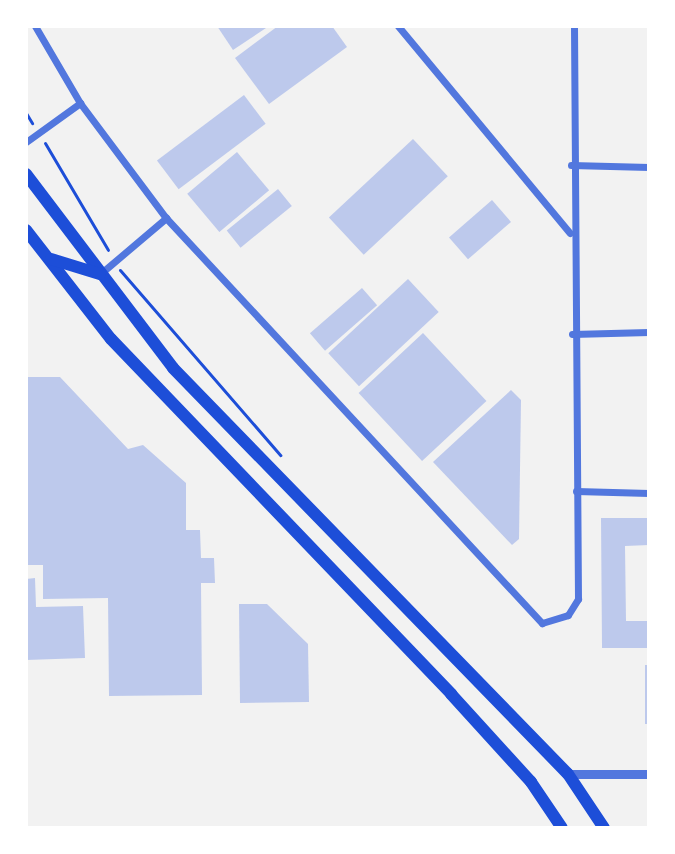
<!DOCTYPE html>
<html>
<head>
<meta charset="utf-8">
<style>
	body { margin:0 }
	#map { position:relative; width:675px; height:854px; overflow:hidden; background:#f2f2f2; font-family:"Source Sans 3",sans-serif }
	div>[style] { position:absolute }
	.building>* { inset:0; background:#bdc9ec; transform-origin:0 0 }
	.path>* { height:3px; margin:-1.5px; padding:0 1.5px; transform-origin:1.5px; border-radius:1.5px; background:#1d4ed8 }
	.minor>* { height:7px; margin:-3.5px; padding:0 3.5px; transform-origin:3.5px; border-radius:3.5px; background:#5277de }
	.tertiary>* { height:9px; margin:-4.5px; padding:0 4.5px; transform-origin:4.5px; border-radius:4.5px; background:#5277de }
	.trunk>* { height:12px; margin:-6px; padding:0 6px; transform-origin:6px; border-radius:6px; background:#1d4ed8 }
	span { translate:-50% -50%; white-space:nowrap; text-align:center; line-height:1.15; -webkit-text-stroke:7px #fff; paint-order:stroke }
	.frame { position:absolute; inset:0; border:28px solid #fff; pointer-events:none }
</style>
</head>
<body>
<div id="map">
	<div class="building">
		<i style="clip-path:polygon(217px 26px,269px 26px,233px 50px)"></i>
		<i style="clip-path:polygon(278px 26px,332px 26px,347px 47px,269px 104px,235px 58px)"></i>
		<i style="left:244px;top:95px;width:36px;height:109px;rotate:53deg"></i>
		<i style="left:413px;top:139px;width:51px;height:115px;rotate:47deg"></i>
		<i style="left:237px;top:152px;width:50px;height:65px;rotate:50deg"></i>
		<i style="left:278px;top:189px;width:22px;height:66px;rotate:51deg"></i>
		<i style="left:492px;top:200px;width:29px;height:57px;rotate:49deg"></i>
		<i style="left:408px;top:279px;width:45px;height:109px;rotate:47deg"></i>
		<i style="left:362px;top:288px;width:23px;height:69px;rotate:49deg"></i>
		<i style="left:423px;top:333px;width:93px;height:88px;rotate:47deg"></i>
		<i style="clip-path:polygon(26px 377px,60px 377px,128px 449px,143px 445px,186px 483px,186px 530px,200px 530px,201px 558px,214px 558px,215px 583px,201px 583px,202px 695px,109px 696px,108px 598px,43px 599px,43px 565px,26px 565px)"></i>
		<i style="clip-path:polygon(511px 390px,521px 400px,519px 539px,512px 545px,433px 462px)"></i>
		<i style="clip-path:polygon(601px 518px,649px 518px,649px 545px,625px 546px,626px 621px,649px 621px,649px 648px,602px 648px)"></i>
		<i style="clip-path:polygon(35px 578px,36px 607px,83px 606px,85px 658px,26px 660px,26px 579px)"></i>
		<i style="clip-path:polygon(239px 604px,267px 604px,308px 644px,309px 702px,240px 703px)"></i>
		<i style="left:645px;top:665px;width:4px;height:59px"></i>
	</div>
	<div class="path">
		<i style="left:26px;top:113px;width:12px;rotate:59deg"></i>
		<i style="left:45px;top:143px;width:124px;rotate:59.5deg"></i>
		<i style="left:120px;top:270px;width:245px;rotate:49.1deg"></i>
	</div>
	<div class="minor">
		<i style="left:35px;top:26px;width:89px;rotate:59.7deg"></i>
		<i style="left:80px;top:103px;width:144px;rotate:53.2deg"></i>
		<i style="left:166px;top:218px;width:553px;rotate:47.13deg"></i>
		<i style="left:542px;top:623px;width:27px;rotate:-17deg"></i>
		<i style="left:568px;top:615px;width:19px;rotate:-58deg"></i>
		<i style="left:578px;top:599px;width:573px;rotate:-90.4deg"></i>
		<i style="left:398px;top:26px;width:269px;rotate:50.3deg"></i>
		<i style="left:26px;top:142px;width:67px;rotate:-35.8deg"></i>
		<i style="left:571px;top:165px;width:78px;rotate:1.5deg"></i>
		<i style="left:100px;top:274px;width:87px;rotate:-40.3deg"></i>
		<i style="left:572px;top:334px;width:77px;rotate:-1.5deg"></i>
		<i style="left:576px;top:491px;width:73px;rotate:1.6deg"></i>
	</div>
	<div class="tertiary">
		<i style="left:568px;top:774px;width:81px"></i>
	</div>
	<div class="trunk">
		<i style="left:26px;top:174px;width:243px;rotate:52.8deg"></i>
		<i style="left:173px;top:368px;width:566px;rotate:45.79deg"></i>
		<i style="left:568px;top:774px;width:65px;rotate:56.3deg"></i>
		<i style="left:26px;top:230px;width:138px;rotate:52.1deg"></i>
		<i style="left:111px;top:339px;width:492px;rotate:46.2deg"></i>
		<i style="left:451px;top:694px;width:119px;rotate:47.7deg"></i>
		<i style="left:531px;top:782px;width:55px;rotate:56deg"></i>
		<i style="left:51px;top:259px;width:51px;rotate:17deg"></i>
	</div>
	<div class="frame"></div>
</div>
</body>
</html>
